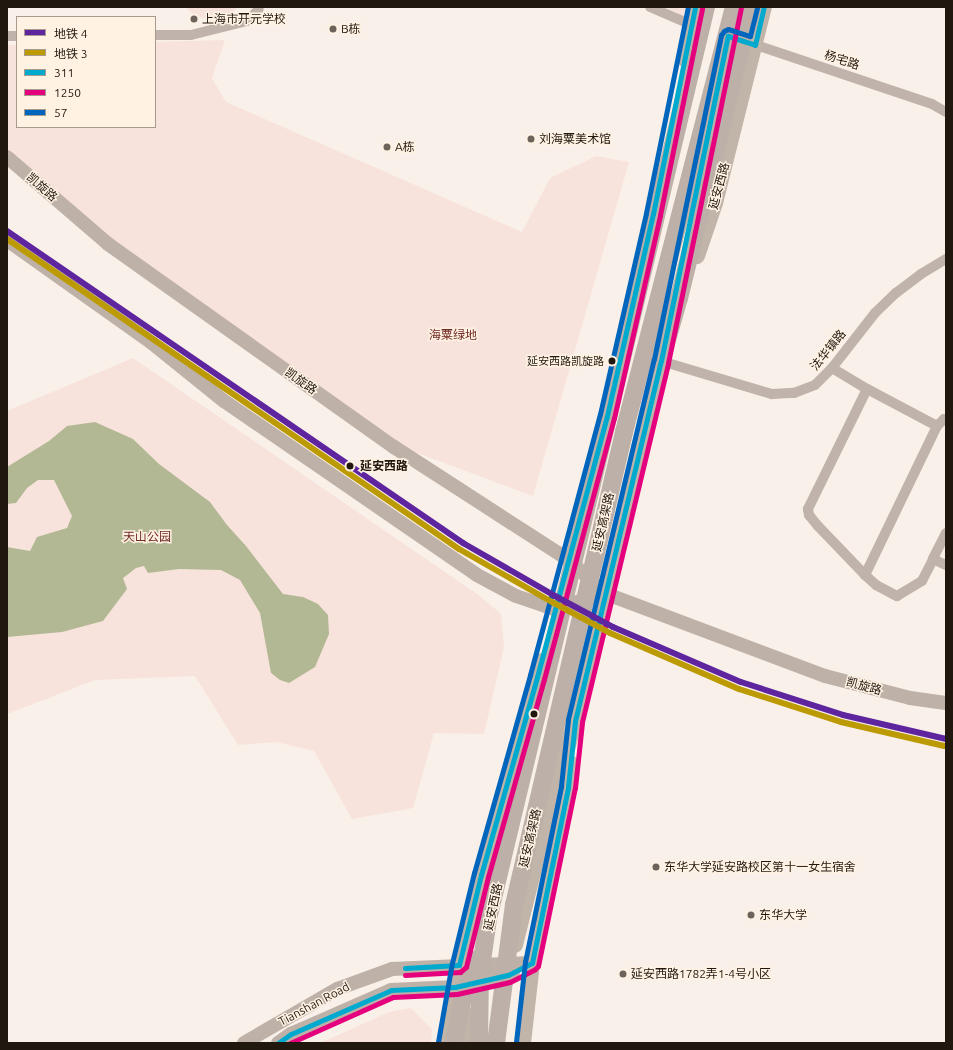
<!DOCTYPE html>
<html>
<head>
<meta charset="utf-8">
<style>
	body { margin:0 }
	#map { position:relative; width:953px; height:1050px; overflow:hidden; background:#f9f1e9; font-family:Ubuntu,"Noto Sans SC",sans-serif }
	div>[style] { position:absolute }
	.green>* { inset:0; background:#f8e2dc }
	.water>* { inset:0; background:#b2b893 }
	.street>* { height:10px; margin:-5px; padding:0 5px; transform-origin:5px; border-radius:5px; background:#bfb3ab }
	.secondary>* { height:14px; margin:-7px; padding:0 7px; transform-origin:7px; border-radius:7px; background:#beb1a8 }
	.primary>* { height:16px; margin:-8px; padding:0 8px; transform-origin:8px; border-radius:8px; background:#c1b4a9 }
	.highway>* { height:18px; margin:-9px; padding:0 9px; transform-origin:9px; border-radius:9px; background:#bcb0a8 }
	.highway-bridge>* { height:18px; margin:-9px; padding:0 9px; transform-origin:9px; border-radius:9px; background:#bcb0a8 }
	.bus-1>* { height:5px; margin:-2.5px; padding:0 2.5px; transform-origin:2.5px; border-radius:2.5px; background:#00a9ce }
	.bus-2>* { height:5px; margin:-2.5px; padding:0 2.5px; transform-origin:2.5px; border-radius:2.5px; background:#e5007d }
	.bus-3>* { height:5px; margin:-2.5px; padding:0 2.5px; transform-origin:2.5px; border-radius:2.5px; background:#0065bd }
	.metro-1>* { height:6px; margin:-3px; padding:0 3px; transform-origin:3px; border-radius:3px; background:#5f259f }
	.metro-2>* { height:6px; margin:-3px; padding:0 3px; transform-origin:3px; border-radius:3px; background:#bc9a04 }
	.dots>* { width:11px; height:11px; translate:-50% -50%; box-sizing:border-box; border:2px solid #fff2e3; border-radius:50% }
	span { translate:-50% -50%; white-space:nowrap; text-align:center; line-height:1.15; -webkit-text-stroke:3px #fff2e3; paint-order:stroke }
	.bus-label { font-size:11px; color:#20180f }
	.right { translate:-100% -50%; text-align:right }
	.poi-label { font-size:12px; color:#20180f }
	.left { translate:0 -50%; text-align:left }
	.street-label { font-size:12px; color:#20180f }
	.park-label { font-size:12px; color:#702a24 }
	.stop-label { font-size:12px; color:#20180f; font-weight:700 }
	.frame { position:absolute; inset:0; border:8px solid #20180f; pointer-events:none }
	.legend { position:absolute; left:16px; top:16px; width:140px; height:112px; box-sizing:border-box; background:#fff2e3; border:1px solid #a69b8e; margin:0; padding:5px 7px; list-style:none; font-size:12px; color:#20180f }
	.legend li { display:flex; align-items:center; gap:8px; height:20px }
	.legend b { width:20px; border:1px solid #a69b8e }
</style>
</head>
<body>
<div id="map">
	<div class="green">
		<i style="clip-path:polygon(185px 7px,238px 7px,232px 13px,219px 19px,205px 19px,193px 14px)"></i>
		<i style="clip-path:polygon(665px 7px,690px 7px,688px 18px)"></i>
		<i style="clip-path:polygon(225px 40px,212px 78px,226px 102px,522px 232px,550px 178px,596px 156px,629px 162px,533px 496px,399px 446px,109px 243px,7px 149px,7px 45px,17px 45px,17px 127px,155px 127px,155px 42px)"></i>
		<i style="clip-path:polygon(133px 358px,480px 596px,501px 614px,504px 647px,484px 734px,434px 733px,413px 808px,352px 819px,314px 751px,276px 742px,238px 745px,195px 676px,95px 680px,7px 714px,7px 411px)"></i>
		<i style="clip-path:polygon(411px 1008px,432px 1029px,431px 1043px,320px 1043px,389px 1012px)"></i>
	</div>
	<div class="water">
		<i style="clip-path:polygon(95px 422px,133px 439px,159px 464px,210px 502px,227px 525px,246px 546px,283px 594px,303px 597px,318px 604px,328px 615px,329px 634px,315px 667px,289px 683px,280px 680px,271px 673px,260px 613px,240px 580px,221px 570px,179px 569px,148px 573px,144px 566px,136px 568px,123px 578px,127px 589px,103px 621px,62px 632px,7px 637px,7px 547px,30px 551px,37px 537px,67px 528px,72px 516px,54px 480px,38px 480px,27px 488px,16px 503px,7px 504px,7px 467px,49px 441px,67px 426px)"></i>
	</div>
	<div class="street">
		<i style="left:650px;top:7px;width:46px;rotate:23.2deg"></i>
		<i style="left:155px;top:35px;width:36px"></i>
		<i style="left:191px;top:35px;width:58px;rotate:-14deg"></i>
		<i style="left:247px;top:21px;width:16px;rotate:-45deg"></i>
		<i style="left:258px;top:10px;width:3px;rotate:-72deg"></i>
		<i style="left:7px;top:36px;width:10px"></i>
		<i style="left:750px;top:43px;width:192px;rotate:18.5deg"></i>
		<i style="left:932px;top:104px;width:16px;rotate:30deg"></i>
		<i style="left:661px;top:361px;width:116px;rotate:16.6deg"></i>
		<i style="left:772px;top:394px;width:22px;rotate:-3deg"></i>
		<i style="left:794px;top:393px;width:22px;rotate:-21deg"></i>
		<i style="left:815px;top:385px;width:24px;rotate:-45deg"></i>
		<i style="left:832px;top:368px;width:70px;rotate:-52deg"></i>
		<i style="left:875px;top:313px;width:29px;rotate:-44deg"></i>
		<i style="left:896px;top:293px;width:31px;rotate:-37deg"></i>
		<i style="left:921px;top:274px;width:29px;rotate:-31deg"></i>
		<i style="left:832px;top:368px;width:41px;rotate:31deg"></i>
		<i style="left:937px;top:426px;width:10px;rotate:-45deg"></i>
		<i style="left:944px;top:419px;width:2px;rotate:27deg"></i>
		<i style="left:946px;top:533px;width:29px;rotate:117deg"></i>
		<i style="left:933px;top:559px;width:14px;rotate:25deg"></i>
		<i style="left:865px;top:575px;width:165px;rotate:-64.2deg"></i>
		<i style="left:937px;top:426px;width:79px;rotate:-152.1deg"></i>
		<i style="left:867px;top:389px;width:134px;rotate:116.2deg"></i>
		<i style="left:808px;top:509px;width:6px;rotate:81deg"></i>
		<i style="left:809px;top:515px;width:14px;rotate:51deg"></i>
		<i style="left:818px;top:526px;width:68px;rotate:46.2deg"></i>
		<i style="left:865px;top:575px;width:15px;rotate:42deg"></i>
		<i style="left:876px;top:585px;width:24px;rotate:28deg"></i>
		<i style="left:897px;top:596px;width:29px;rotate:-31deg"></i>
		<i style="left:922px;top:581px;width:25px;rotate:-63deg"></i>
	</div>
	<div class="secondary">
		<i style="left:7px;top:157px;width:133px;rotate:40.7deg"></i>
		<i style="left:108px;top:244px;width:351px;rotate:35.4deg"></i>
		<i style="left:394px;top:447px;width:208px;rotate:32.9deg"></i>
		<i style="left:569px;top:560px;width:48px;rotate:43.3deg"></i>
		<i style="left:604px;top:593px;width:236px;rotate:20.6deg"></i>
		<i style="left:825px;top:676px;width:88px;rotate:14.5deg"></i>
		<i style="left:910px;top:698px;width:36px;rotate:8deg"></i>
		<i style="left:7px;top:240px;width:178px;rotate:35.4deg"></i>
		<i style="left:152px;top:343px;width:92px;rotate:38.9deg"></i>
		<i style="left:224px;top:401px;width:307px;rotate:34.5deg"></i>
		<i style="left:477px;top:575px;width:44px;rotate:28.3deg"></i>
		<i style="left:516px;top:596px;width:40px;rotate:18.9deg"></i>
		<i style="left:554px;top:609px;width:41px;rotate:-17.1deg"></i>
		<i style="left:244px;top:1043px;width:108px;rotate:-30.1deg"></i>
		<i style="left:337px;top:989px;width:59px;rotate:-20deg"></i>
		<i style="left:392px;top:969px;width:140px;rotate:-2.5deg"></i>
		<i style="left:278px;top:1043px;width:16px;rotate:-35deg"></i>
		<i style="left:291px;top:1034px;width:109px;rotate:-23.7deg"></i>
		<i style="left:391px;top:990px;width:64px;rotate:-2.7deg"></i>
		<i style="left:455px;top:987px;width:60px;rotate:-14.5deg"></i>
	</div>
	<div class="primary">
		<i style="left:685px;top:59px;width:53px;rotate:-79.1deg"></i>
		<i style="left:694px;top:204px;width:50px;rotate:-78.5deg"></i>
		<i style="left:697px;top:256px;width:56px;rotate:-71.2deg"></i>
		<i style="left:715px;top:203px;width:202px;rotate:-76deg"></i>
		<i style="left:515px;top:945px;width:140px;rotate:-76deg"></i>
		<i style="left:549px;top:809px;width:92px;rotate:-73.5deg"></i>
		<i style="left:575px;top:721px;width:382px;rotate:-76.5deg"></i>
		<i style="left:445px;top:1043px;width:79px;rotate:-79.8deg"></i>
		<i style="left:459px;top:965px;width:93px;rotate:-76.3deg"></i>
		<i style="left:481px;top:875px;width:222px;rotate:-74.3deg"></i>
		<i style="left:469px;top:1043px;width:28px;rotate:-82deg"></i>
		<i style="left:523px;top:1043px;width:81px;rotate:-83.6deg"></i>
		<i style="left:532px;top:963px;width:103px;rotate:-77.7deg"></i>
		<i style="left:554px;top:862px;width:76px;rotate:-79.4deg"></i>
		<i style="left:568px;top:787px;width:24px;rotate:-85deg"></i>
	</div>
	<div class="highway">
		<i style="left:661px;top:361px;width:66px;rotate:-74.1deg"></i>
	</div>
	<div class="highway-bridge">
		<i style="left:679px;top:298px;width:300px;rotate:-76.1deg"></i>
		<i style="left:454px;top:1043px;width:43px;rotate:-79.2deg"></i>
		<i style="left:462px;top:1001px;width:43px;rotate:-72.4deg"></i>
		<i style="left:479px;top:1043px;width:68px;rotate:-89.2deg"></i>
		<i style="left:480px;top:975px;width:57px;rotate:-81.9deg"></i>
		<i style="left:488px;top:919px;width:938px;rotate:-76.56deg"></i>
		<i style="left:496px;top:1043px;width:139px;rotate:-82.6deg"></i>
		<i style="left:514px;top:905px;width:486px;rotate:-76.9deg"></i>
		<i style="left:624px;top:432px;width:439px;rotate:-75.5deg"></i>
	</div>
	<div class="bus-1">
		<i style="left:405px;top:968px;width:54px;rotate:-3.2deg"></i>
		<i style="left:459px;top:965px;width:93px;rotate:-76.3deg"></i>
		<i style="left:481px;top:875px;width:206px;rotate:-74.2deg"></i>
		<i style="left:537px;top:677px;width:270px;rotate:-75deg"></i>
		<i style="left:607px;top:416px;width:207px;rotate:-77.2deg"></i>
		<i style="left:653px;top:214px;width:211px;rotate:-78.5deg"></i>
		<i style="left:278px;top:1043px;width:16px;rotate:-35deg"></i>
		<i style="left:291px;top:1034px;width:109px;rotate:-23.7deg"></i>
		<i style="left:391px;top:990px;width:64px;rotate:-2.7deg"></i>
		<i style="left:455px;top:987px;width:54px;rotate:-12.8deg"></i>
		<i style="left:508px;top:975px;width:27px;rotate:-27deg"></i>
		<i style="left:532px;top:963px;width:180px;rotate:-78.4deg"></i>
		<i style="left:568px;top:787px;width:66px;rotate:-83.9deg"></i>
		<i style="left:575px;top:721px;width:370px;rotate:-76.6deg"></i>
		<i style="left:661px;top:361px;width:332px;rotate:-78.4deg"></i>
		<i style="left:728px;top:36px;width:28px;rotate:18deg"></i>
		<i style="left:755px;top:45px;width:39px;rotate:-77deg"></i>
	</div>
	<div class="bus-2">
		<i style="left:405px;top:975px;width:55px;rotate:-3.1deg"></i>
		<i style="left:460px;top:972px;width:8px;rotate:-40deg"></i>
		<i style="left:466px;top:967px;width:93px;rotate:-76.3deg"></i>
		<i style="left:488px;top:877px;width:206px;rotate:-74.2deg"></i>
		<i style="left:544px;top:679px;width:270px;rotate:-75deg"></i>
		<i style="left:614px;top:418px;width:208px;rotate:-77.2deg"></i>
		<i style="left:660px;top:215px;width:211px;rotate:-78.5deg"></i>
		<i style="left:290px;top:1043px;width:113px;rotate:-24.1deg"></i>
		<i style="left:393px;top:997px;width:64px;rotate:-2.7deg"></i>
		<i style="left:457px;top:994px;width:54px;rotate:-12.8deg"></i>
		<i style="left:510px;top:982px;width:28px;rotate:-27deg"></i>
		<i style="left:535px;top:969px;width:4px;rotate:-45deg"></i>
		<i style="left:538px;top:966px;width:182px;rotate:-78.3deg"></i>
		<i style="left:575px;top:788px;width:66px;rotate:-83.9deg"></i>
		<i style="left:582px;top:722px;width:369px;rotate:-76.5deg"></i>
		<i style="left:668px;top:363px;width:362px;rotate:-78.4deg"></i>
	</div>
	<div class="bus-3">
		<i style="left:438px;top:1042px;width:80px;rotate:-80deg"></i>
		<i style="left:452px;top:963px;width:93px;rotate:-76.3deg"></i>
		<i style="left:474px;top:873px;width:206px;rotate:-74.2deg"></i>
		<i style="left:530px;top:675px;width:270px;rotate:-75deg"></i>
		<i style="left:600px;top:414px;width:206px;rotate:-77.1deg"></i>
		<i style="left:646px;top:213px;width:210px;rotate:-78.5deg"></i>
		<i style="left:516px;top:1042px;width:81px;rotate:-83.6deg"></i>
		<i style="left:525px;top:962px;width:180px;rotate:-78.4deg"></i>
		<i style="left:561px;top:786px;width:67px;rotate:-84deg"></i>
		<i style="left:568px;top:719px;width:370px;rotate:-76.6deg"></i>
		<i style="left:654px;top:359px;width:331px;rotate:-78.3deg"></i>
		<i style="left:721px;top:35px;width:5px;rotate:-53deg"></i>
		<i style="left:724px;top:31px;width:4px;rotate:-27deg"></i>
		<i style="left:728px;top:29px;width:23px;rotate:18deg"></i>
		<i style="left:750px;top:36px;width:30px;rotate:-76deg"></i>
	</div>
	<div class="metro-1">
		<i style="left:7px;top:231px;width:553px;rotate:34.38deg"></i>
		<i style="left:463px;top:543px;width:106px;rotate:29.9deg"></i>
		<i style="left:555px;top:596px;width:66px;rotate:28.1deg"></i>
		<i style="left:613px;top:627px;width:139px;rotate:23.3deg"></i>
		<i style="left:741px;top:682px;width:107px;rotate:17.9deg"></i>
		<i style="left:843px;top:715px;width:106px;rotate:13.1deg"></i>
	</div>
	<div class="metro-2">
		<i style="left:7px;top:239px;width:548px;rotate:34.44deg"></i>
		<i style="left:459px;top:549px;width:107px;rotate:29.7deg"></i>
		<i style="left:552px;top:602px;width:66px;rotate:28.1deg"></i>
		<i style="left:610px;top:633px;width:141px;rotate:23.5deg"></i>
		<i style="left:739px;top:689px;width:107px;rotate:17.9deg"></i>
		<i style="left:841px;top:722px;width:106px;rotate:13.1deg"></i>
	</div>
	<div class="dots">
		<i style="left:194px;top:19px;background:#6c645b"></i>
		<i style="left:333px;top:29px;background:#6c645b"></i>
		<i style="left:531px;top:139px;background:#6c645b"></i>
		<i style="left:387px;top:147px;background:#6c645b"></i>
		<i style="left:612px;top:361px;background:#20180f"></i>
		<i style="left:350px;top:466px;background:#20180f"></i>
		<i style="left:534px;top:714px;background:#20180f"></i>
		<i style="left:656px;top:867px;background:#6c645b"></i>
		<i style="left:751px;top:915px;background:#6c645b"></i>
		<i style="left:623px;top:974px;background:#6c645b"></i>
	</div>
	<div class="bus-label">
		<span class="right" style="left:604px;top:361px">延安西路凯旋路</span>
	</div>
	<div class="poi-label">
		<span class="left" style="left:202px;top:19px">上海市开元学校</span>
		<span class="left" style="left:341px;top:29px">B栋</span>
		<span class="left" style="left:539px;top:139px">刘海粟美术馆</span>
		<span class="left" style="left:395px;top:147px">A栋</span>
		<span class="left" style="left:664px;top:867px">东华大学延安路校区第十一女生宿舍</span>
		<span class="left" style="left:759px;top:915px">东华大学</span>
		<span class="left" style="left:631px;top:974px">延安西路1782弄1-4号小区</span>
	</div>
	<div class="street-label">
		<span style="left:842px;top:60px;rotate:18deg">杨宅路</span>
		<span style="left:719px;top:186px;rotate:-75deg">延安西路</span>
		<span style="left:42px;top:187px;rotate:41deg">凯旋路</span>
		<span style="left:828px;top:350px;rotate:-51deg">法华镇路</span>
		<span style="left:301px;top:381px;rotate:35deg">凯旋路</span>
		<span style="left:603px;top:522px;rotate:-77deg">延安高架路</span>
		<span style="left:864px;top:686px;rotate:15deg">凯旋路</span>
		<span style="left:530px;top:838px;rotate:-77deg">延安高架路</span>
		<span style="left:493px;top:907px;rotate:-78deg">延安西路</span>
		<span style="left:314px;top:1004px;rotate:-28deg">Tianshan Road</span>
	</div>
	<div class="park-label">
		<span style="left:453px;top:335px">海粟绿地</span>
		<span style="left:147px;top:537px">天山公园</span>
	</div>
	<div class="stop-label">
		<span class="left" style="left:360px;top:466px">延安西路</span>
	</div>
	<div class="frame"></div>
	<ul class="legend">
	<li><b style="height:5px;background:#5f259f"></b>地铁 4</li>
	<li><b style="height:5px;background:#bc9a04"></b>地铁 3</li>
	<li><b style="height:5px;background:#00a9ce"></b>311</li>
	<li><b style="height:5px;background:#e5007d"></b>1250</li>
	<li><b style="height:5px;background:#0065bd"></b>57</li>
	</ul>
</div>
</body>
</html>
